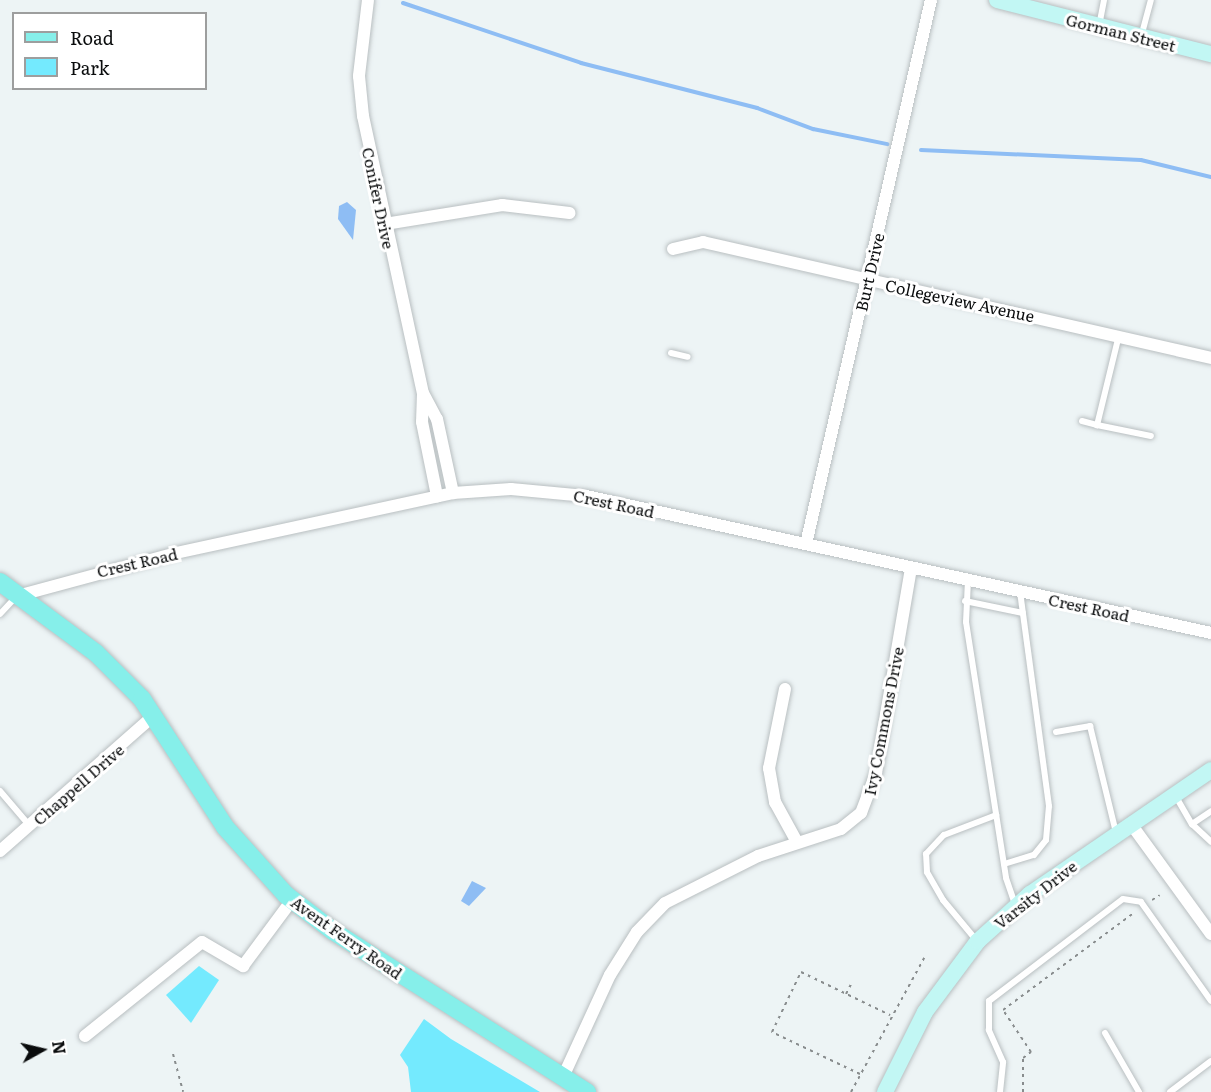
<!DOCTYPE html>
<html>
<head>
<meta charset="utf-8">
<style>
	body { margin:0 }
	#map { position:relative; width:1211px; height:1092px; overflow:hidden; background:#edf4f5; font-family:Literata,serif }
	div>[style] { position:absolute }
	.green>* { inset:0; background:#74eafe }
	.water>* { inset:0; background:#8ebdf4 }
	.stream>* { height:4px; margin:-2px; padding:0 2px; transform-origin:2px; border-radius:2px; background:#8ebdf4 }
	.path>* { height:2px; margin-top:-1px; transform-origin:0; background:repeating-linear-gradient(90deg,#888c8d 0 3px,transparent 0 7.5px) }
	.roads { filter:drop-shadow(0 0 2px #b9bfc1) drop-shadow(0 0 2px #b9bfc1) }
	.lane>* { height:6px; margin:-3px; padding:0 3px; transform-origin:3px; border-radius:3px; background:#fff }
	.street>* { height:12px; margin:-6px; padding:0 6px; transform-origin:6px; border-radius:6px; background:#fff }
	.secondary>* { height:16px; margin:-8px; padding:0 8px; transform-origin:8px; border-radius:8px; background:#c2f7f4 }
	.primary>* { height:18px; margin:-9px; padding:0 9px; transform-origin:9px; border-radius:9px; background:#86efea }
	span { translate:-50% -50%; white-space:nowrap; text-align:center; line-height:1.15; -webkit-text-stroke:6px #fff; paint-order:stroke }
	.street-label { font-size:16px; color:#0a0c0d }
	.legend { position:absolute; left:12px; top:12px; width:195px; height:78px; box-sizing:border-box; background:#fff; border:2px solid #9d9e9e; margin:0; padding:8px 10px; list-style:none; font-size:18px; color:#0a0c0d }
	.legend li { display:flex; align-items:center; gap:12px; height:30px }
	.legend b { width:30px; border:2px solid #9d9e9e }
	.north { position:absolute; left:12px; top:1020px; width:60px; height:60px; -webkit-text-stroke:4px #fff; paint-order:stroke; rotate:82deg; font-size:16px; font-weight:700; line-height:24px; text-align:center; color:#0a0c0d }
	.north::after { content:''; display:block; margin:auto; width:21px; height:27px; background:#0a0c0d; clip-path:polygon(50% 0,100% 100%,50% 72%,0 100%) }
</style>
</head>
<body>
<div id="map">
	<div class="green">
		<i style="clip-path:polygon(199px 966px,219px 980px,191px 1023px,166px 995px)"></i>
		<i style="clip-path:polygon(424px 1019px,451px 1039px,540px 1092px,411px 1092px,408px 1067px,400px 1055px)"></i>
	</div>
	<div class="water">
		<i style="clip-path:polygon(347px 202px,356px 210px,353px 240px,338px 219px,339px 206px)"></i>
		<i style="clip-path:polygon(472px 881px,486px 888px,469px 906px,461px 901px)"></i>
	</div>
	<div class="stream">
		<i style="left:403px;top:3px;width:188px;rotate:18.6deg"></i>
		<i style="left:581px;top:63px;width:182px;rotate:14.3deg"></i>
		<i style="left:757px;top:108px;width:60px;rotate:20.6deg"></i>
		<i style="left:813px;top:129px;width:76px;rotate:11.5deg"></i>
		<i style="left:921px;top:150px;width:220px;rotate:2.6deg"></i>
		<i style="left:1141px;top:160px;width:72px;rotate:13.7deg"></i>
	</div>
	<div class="path">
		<i style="left:1152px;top:900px;width:9px;rotate:-32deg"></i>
		<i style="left:846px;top:994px;width:11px;rotate:-63deg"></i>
		<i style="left:173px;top:1054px;width:39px;rotate:75deg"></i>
		<i style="left:860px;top:1074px;width:98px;rotate:-154.5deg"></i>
		<i style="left:772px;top:1032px;width:67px;rotate:-64.2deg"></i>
		<i style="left:801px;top:972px;width:99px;rotate:25.8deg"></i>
		<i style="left:851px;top:1092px;width:153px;rotate:-61.4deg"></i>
		<i style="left:1023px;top:1092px;width:34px;rotate:-90deg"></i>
		<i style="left:1023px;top:1058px;width:10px;rotate:-37deg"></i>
		<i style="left:1031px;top:1052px;width:50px;rotate:-123.7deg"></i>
		<i style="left:1003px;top:1010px;width:164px;rotate:-36.6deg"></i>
	</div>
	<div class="roads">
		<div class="lane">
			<i style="left:1099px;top:26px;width:26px;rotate:-79deg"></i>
			<i style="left:1141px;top:37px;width:38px;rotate:-75deg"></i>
			<i style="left:1119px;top:335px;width:93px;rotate:103.7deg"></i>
			<i style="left:1097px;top:425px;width:55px;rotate:11.5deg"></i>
			<i style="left:671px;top:353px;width:17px;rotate:13deg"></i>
			<i style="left:1082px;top:421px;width:16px;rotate:15deg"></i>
			<i style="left:968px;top:580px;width:42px;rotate:92.7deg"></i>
			<i style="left:966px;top:622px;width:259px;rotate:81.1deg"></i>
			<i style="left:1006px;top:878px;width:28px;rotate:71deg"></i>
			<i style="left:965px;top:601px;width:59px;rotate:11.7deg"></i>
			<i style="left:0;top:614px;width:25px;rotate:-47deg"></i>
			<i style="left:1056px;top:732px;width:35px;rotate:-10deg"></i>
			<i style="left:1090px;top:726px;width:110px;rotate:76.3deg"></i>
			<i style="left:0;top:791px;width:45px;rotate:49.5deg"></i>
			<i style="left:1175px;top:795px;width:34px;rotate:60deg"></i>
			<i style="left:1192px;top:824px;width:26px;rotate:43deg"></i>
			<i style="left:1192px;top:824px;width:23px;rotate:-34deg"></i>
			<i style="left:1004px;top:864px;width:31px;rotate:-17deg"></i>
			<i style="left:1034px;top:855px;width:19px;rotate:-51deg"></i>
			<i style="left:1046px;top:840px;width:34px;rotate:-85deg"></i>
			<i style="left:1049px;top:806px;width:216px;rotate:-97.7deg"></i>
			<i style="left:977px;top:941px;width:53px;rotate:-129.7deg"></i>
			<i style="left:943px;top:900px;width:32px;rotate:-120deg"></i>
			<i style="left:927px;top:872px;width:18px;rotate:-93deg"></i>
			<i style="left:926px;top:854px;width:26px;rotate:-47deg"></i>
			<i style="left:944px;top:835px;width:56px;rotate:-21deg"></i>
			<i style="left:1105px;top:1033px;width:68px;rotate:60deg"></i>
			<i style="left:1000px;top:1092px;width:30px;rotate:-84deg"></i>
			<i style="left:1003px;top:1062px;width:35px;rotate:-114deg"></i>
			<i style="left:989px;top:1030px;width:29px;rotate:-90deg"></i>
			<i style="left:989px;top:1001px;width:168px;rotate:-37.3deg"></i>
			<i style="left:1123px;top:899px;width:18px;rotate:9deg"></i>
			<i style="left:1141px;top:902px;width:121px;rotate:54.7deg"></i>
			<i style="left:1170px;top:1092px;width:51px;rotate:-37.1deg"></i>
		</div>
		<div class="street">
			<i style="left:368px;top:0;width:77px;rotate:96.8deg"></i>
			<i style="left:359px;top:76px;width:40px;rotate:84.3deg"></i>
			<i style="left:363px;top:116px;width:283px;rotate:77.8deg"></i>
			<i style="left:423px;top:393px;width:30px;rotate:62deg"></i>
			<i style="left:437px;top:419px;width:76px;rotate:77.8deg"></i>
			<i style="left:385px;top:224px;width:119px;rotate:-9.2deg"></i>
			<i style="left:502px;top:205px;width:68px;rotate:6.7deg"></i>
			<i style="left:673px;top:249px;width:31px;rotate:-13deg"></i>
			<i style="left:703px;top:242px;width:521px;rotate:12.86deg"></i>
			<i style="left:423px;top:394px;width:28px;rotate:92deg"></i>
			<i style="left:422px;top:422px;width:76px;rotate:78.5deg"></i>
			<i style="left:806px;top:544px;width:558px;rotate:-77.06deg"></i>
			<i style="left:17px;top:596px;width:165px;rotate:-15.1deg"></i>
			<i style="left:176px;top:553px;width:283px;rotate:-12.2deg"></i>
			<i style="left:453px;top:493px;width:58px;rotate:-3.9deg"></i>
			<i style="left:511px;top:489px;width:75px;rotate:5.3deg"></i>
			<i style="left:586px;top:496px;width:640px;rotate:12.36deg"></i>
			<i style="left:785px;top:689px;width:81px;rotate:101.4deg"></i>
			<i style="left:769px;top:768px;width:35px;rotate:80deg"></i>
			<i style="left:775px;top:802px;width:46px;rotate:61.2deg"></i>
			<i style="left:1131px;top:824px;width:136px;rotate:54deg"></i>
			<i style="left:0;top:851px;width:205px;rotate:-41.4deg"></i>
			<i style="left:85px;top:1036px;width:150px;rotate:-38.8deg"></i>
			<i style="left:202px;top:942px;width:48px;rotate:30.3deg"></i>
			<i style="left:243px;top:966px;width:82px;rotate:-53.4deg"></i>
			<i style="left:563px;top:1077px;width:112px;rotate:-65.3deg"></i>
			<i style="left:610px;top:975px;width:51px;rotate:-57.9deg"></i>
			<i style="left:637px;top:932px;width:40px;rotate:-46deg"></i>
			<i style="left:665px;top:903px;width:104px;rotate:-26.8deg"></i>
			<i style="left:758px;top:856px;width:87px;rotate:-18deg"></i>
			<i style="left:841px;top:829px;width:26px;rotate:-39deg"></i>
			<i style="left:861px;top:813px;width:43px;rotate:-69.4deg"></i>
			<i style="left:876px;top:773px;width:208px;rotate:-80.3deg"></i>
		</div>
		<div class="secondary">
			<i style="left:997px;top:0;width:221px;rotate:14.2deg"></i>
			<i style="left:885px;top:1092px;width:89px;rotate:-63.4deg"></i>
			<i style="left:925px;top:1012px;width:89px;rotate:-53.3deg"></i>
			<i style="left:978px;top:941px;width:70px;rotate:-42.1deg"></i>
			<i style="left:1030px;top:894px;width:219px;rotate:-34.4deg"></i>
		</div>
		<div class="primary">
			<i style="left:0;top:582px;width:119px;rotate:36.5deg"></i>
			<i style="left:96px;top:653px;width:65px;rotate:45deg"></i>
			<i style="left:142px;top:699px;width:153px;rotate:57deg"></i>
			<i style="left:225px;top:827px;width:91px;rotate:48.1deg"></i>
			<i style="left:286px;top:895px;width:59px;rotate:37.5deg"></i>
			<i style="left:333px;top:931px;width:301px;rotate:32.4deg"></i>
		</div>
	</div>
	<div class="street-label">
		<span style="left:1121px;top:32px;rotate:14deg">Gorman Street</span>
		<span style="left:379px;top:198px;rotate:78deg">Conifer Drive</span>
		<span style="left:869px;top:272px;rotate:-77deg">Burt Drive</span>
		<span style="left:960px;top:300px;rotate:12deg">Collegeview Avenue</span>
		<span style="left:614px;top:503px;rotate:12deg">Crest Road</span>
		<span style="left:137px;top:562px;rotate:-13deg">Crest Road</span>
		<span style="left:1089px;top:607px;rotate:12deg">Crest Road</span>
		<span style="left:883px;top:721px;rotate:-79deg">Ivy Commons Drive</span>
		<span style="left:78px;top:784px;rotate:-41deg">Chappell Drive</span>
		<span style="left:1035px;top:894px;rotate:-38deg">Varsity Drive</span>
		<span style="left:347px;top:937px;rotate:35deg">Avent Ferry Road</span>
	</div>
	<ul class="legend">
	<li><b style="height:8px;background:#86efea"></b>Road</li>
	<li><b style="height:16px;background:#74eafe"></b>Park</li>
	</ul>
	<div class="north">N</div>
</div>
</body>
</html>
